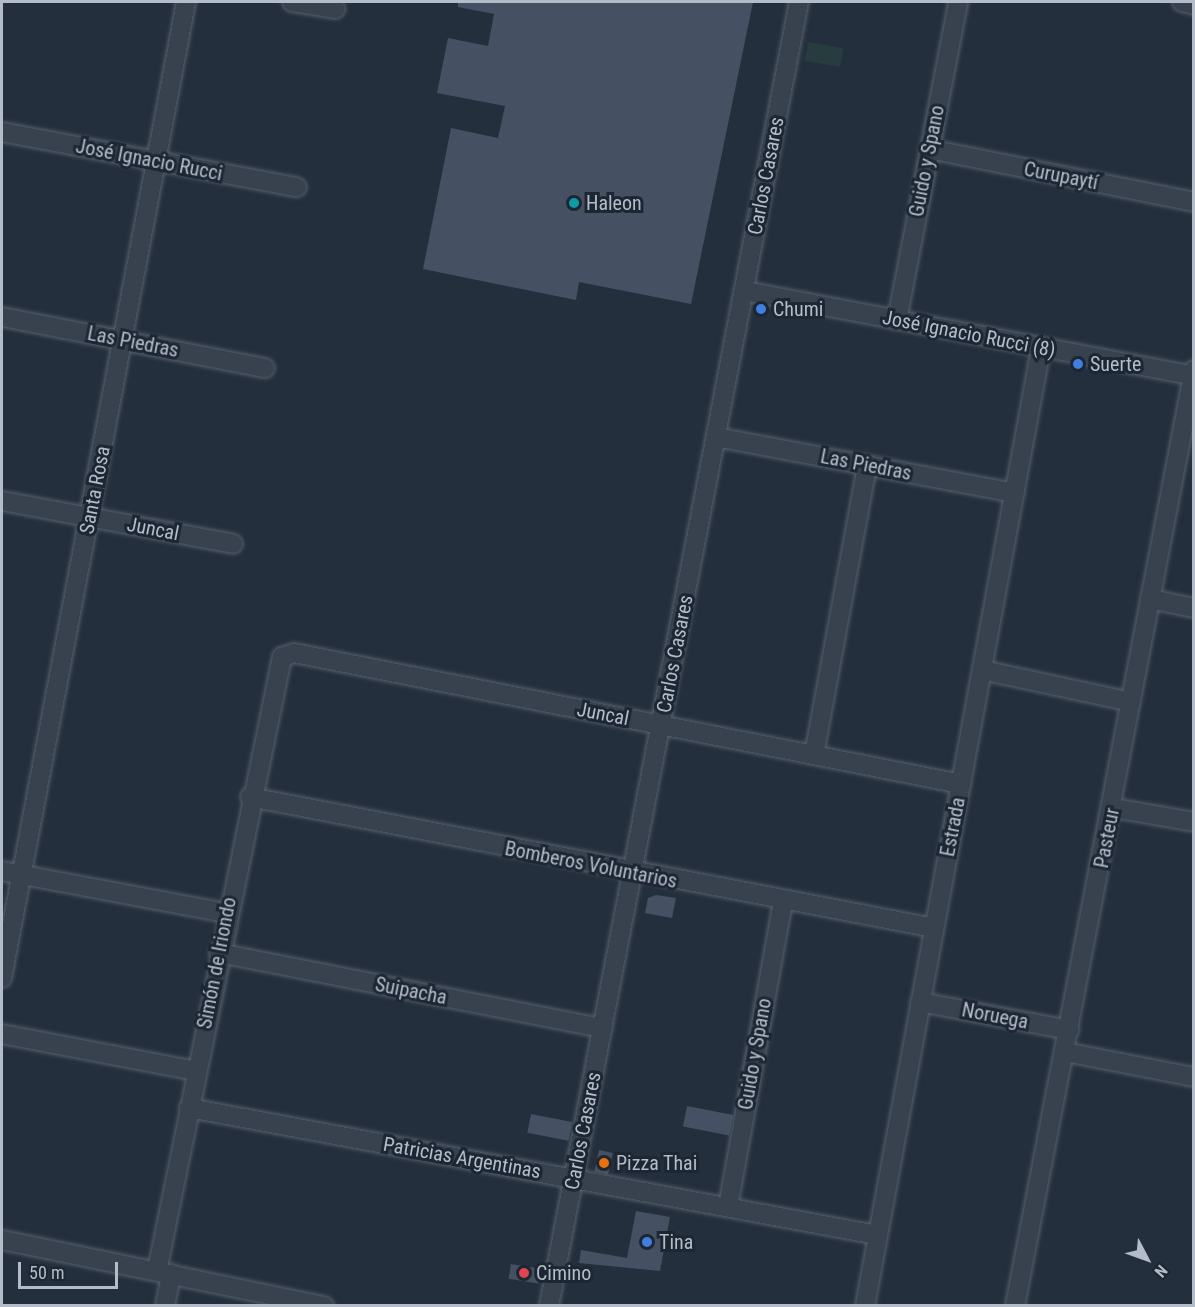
<!DOCTYPE html>
<html>
<head>
<meta charset="utf-8">
<style>
	body { margin:0 }
	#map { position:relative; width:1195px; height:1307px; overflow:hidden; background:#242f3e; font-family:"Roboto Condensed",sans-serif }
	div>[style] { position:absolute }
	.green>* { inset:0; background:#263c3f; transform-origin:0 0 }
	.building>* { inset:0; background:#455162; transform-origin:0 0 }
	.roads { filter:drop-shadow(0 0 2px #565f6c) drop-shadow(0 0 2px #565f6c) }
	.minor>* { height:18px; margin:-9px; padding:0 9px; transform-origin:9px; border-radius:9px; background:#38414e }
	.dots>* { width:16px; height:16px; translate:-50% -50%; box-sizing:border-box; border:3px solid #1d2633; border-radius:50% }
	span { translate:-50% -50%; white-space:nowrap; text-align:center; line-height:1.15; -webkit-text-stroke:6px #1d2633; paint-order:stroke }
	.street-label { font-size:20px; color:#b4bcc9 }
	.poi-label { font-size:20px; color:#b4bcc9 }
	.left { translate:0 -50%; text-align:left }
	.frame { position:absolute; inset:0; border:3px solid #b4bcc9; pointer-events:none }
	.north { position:absolute; left:1117px; top:1229px; width:60px; height:60px; -webkit-text-stroke:4px #1d2633; paint-order:stroke; rotate:131deg; font-size:16px; font-weight:700; line-height:24px; text-align:center; color:#b4bcc9 }
	.north::after { content:''; display:block; margin:auto; width:21px; height:27px; background:#b4bcc9; clip-path:polygon(50% 0,100% 100%,50% 72%,0 100%) }
	.scale { position:absolute; left:18px; top:1262px; width:100px; height:27px; box-sizing:border-box; border:3px solid #b4bcc9; border-top:0; padding-left:8px; font-size:18px; line-height:21px; white-space:nowrap; color:#b4bcc9; -webkit-text-stroke:4px #1d2633; paint-order:stroke }
</style>
</head>
<body>
<div id="map">
	<div class="green">
		<i style="left:808px;top:42px;width:36px;height:19px;rotate:10deg"></i>
	</div>
	<div class="building">
		<i style="clip-path:polygon(458px 2px,753px 2px,691px 304px,579px 282px,576px 300px,423px 269px,451px 128px,498px 138px,505px 106px,437px 93px,448px 38px,488px 46px,494px 14px,458px 7px)"></i>
		<i style="clip-path:polygon(656px 895px,676px 898px,672px 918px,645px 913px,648px 898px)"></i>
		<i style="left:687px;top:1106px;width:47px;height:21px;rotate:11deg"></i>
		<i style="left:531px;top:1114px;width:42px;height:19px;rotate:11deg"></i>
		<i style="left:599px;top:1150px;width:14px;height:22px;rotate:12deg"></i>
		<i style="clip-path:polygon(636px 1211px,670px 1217px,660px 1271px,579px 1263px,581px 1250px,627px 1258px)"></i>
		<i style="left:511px;top:1264px;width:30px;height:15px;rotate:9deg"></i>
	</div>
	<div class="roads">
		<div class="minor">
			<i style="left:292px;top:2px;width:44px;rotate:9.2deg"></i>
			<i style="left:1182px;top:2px;width:12px;rotate:14deg"></i>
			<i style="left:2px;top:132px;width:300px;rotate:10.6deg"></i>
			<i style="left:929px;top:149px;width:270px;rotate:11.3deg"></i>
			<i style="left:745px;top:291px;width:457px;rotate:10.7deg"></i>
			<i style="left:2px;top:317px;width:268px;rotate:11deg"></i>
			<i style="left:897px;top:320px;width:324px;rotate:-79.1deg"></i>
			<i style="left:716px;top:437px;width:304px;rotate:10.6deg"></i>
			<i style="left:2px;top:501px;width:235px;rotate:10.5deg"></i>
			<i style="left:1150px;top:599px;width:45px;rotate:11.6deg"></i>
			<i style="left:982px;top:670px;width:152px;rotate:12.1deg"></i>
			<i style="left:814px;top:755px;width:295px;rotate:-79.6deg"></i>
			<i style="left:250px;top:797px;width:696px;rotate:10.84deg"></i>
			<i style="left:1113px;top:808px;width:82px;rotate:9.8deg"></i>
			<i style="left:2px;top:871px;width:229px;rotate:10.6deg"></i>
			<i style="left:219px;top:953px;width:391px;rotate:11.1deg"></i>
			<i style="left:2px;top:978px;width:993px;rotate:-79.32deg"></i>
			<i style="left:920px;top:1002px;width:152px;rotate:10.6deg"></i>
			<i style="left:2px;top:1034px;width:197px;rotate:10.8deg"></i>
			<i style="left:1065px;top:1052px;width:131px;rotate:11deg"></i>
			<i style="left:189px;top:1108px;width:700px;rotate:10.46deg"></i>
			<i style="left:728px;top:1207px;width:312px;rotate:-79.8deg"></i>
			<i style="left:2px;top:1240px;width:329px;rotate:11.6deg"></i>
			<i style="left:157px;top:1271px;width:627px;rotate:-78.49deg"></i>
			<i style="left:282px;top:657px;width:13px;rotate:-18deg"></i>
			<i style="left:294px;top:653px;width:680px;rotate:11.11deg"></i>
			<i style="left:165px;top:1306px;width:33px;rotate:-79deg"></i>
			<i style="left:549px;top:1306px;width:1328px;rotate:-79.15deg"></i>
			<i style="left:865px;top:1306px;width:974px;rotate:-79.59deg"></i>
			<i style="left:1015px;top:1306px;width:953px;rotate:-79.17deg"></i>
		</div>
	</div>
	<div class="dots">
		<i style="left:574px;top:203px;background:#0f9aa8"></i>
		<i style="left:761px;top:309px;background:#3f7fe0"></i>
		<i style="left:1078px;top:364px;background:#3f7fe0"></i>
		<i style="left:604px;top:1163px;background:#e8710a"></i>
		<i style="left:647px;top:1242px;background:#3f7fe0"></i>
		<i style="left:524px;top:1273px;background:#e0444e"></i>
	</div>
	<div class="street-label">
		<span style="left:149px;top:160px;rotate:11deg">José Ignacio Rucci</span>
		<span style="left:927px;top:161px;rotate:-79deg">Guido y Spano</span>
		<span style="left:766px;top:176px;rotate:-79deg">Carlos Casares</span>
		<span style="left:1061px;top:176px;rotate:11deg">Curupaytí</span>
		<span style="left:969px;top:334px;rotate:11deg">José Ignacio Rucci (8)</span>
		<span style="left:133px;top:342px;rotate:11deg">Las Piedras</span>
		<span style="left:866px;top:465px;rotate:11deg">Las Piedras</span>
		<span style="left:95px;top:490px;rotate:-79deg">Santa Rosa</span>
		<span style="left:153px;top:529px;rotate:11deg">Juncal</span>
		<span style="left:675px;top:654px;rotate:-79deg">Carlos Casares</span>
		<span style="left:603px;top:714px;rotate:11deg">Juncal</span>
		<span style="left:953px;top:827px;rotate:-79deg">Estrada</span>
		<span style="left:1107px;top:838px;rotate:-79deg">Pasteur</span>
		<span style="left:591px;top:865px;rotate:11deg">Bomberos Voluntarios</span>
		<span style="left:217px;top:963px;rotate:-79deg">Simón de Iriondo</span>
		<span style="left:411px;top:991px;rotate:11deg">Suipacha</span>
		<span style="left:995px;top:1016px;rotate:11deg">Noruega</span>
		<span style="left:755px;top:1054px;rotate:-80deg">Guido y Spano</span>
		<span style="left:583px;top:1131px;rotate:-79deg">Carlos Casares</span>
		<span style="left:462px;top:1158px;rotate:10deg">Patricias Argentinas</span>
	</div>
	<div class="poi-label">
		<span class="left" style="left:586px;top:203px">Haleon</span>
		<span class="left" style="left:773px;top:309px">Chumi</span>
		<span class="left" style="left:1090px;top:364px">Suerte</span>
		<span class="left" style="left:616px;top:1163px">Pizza Thai</span>
		<span class="left" style="left:659px;top:1242px">Tina</span>
		<span class="left" style="left:536px;top:1273px">Cimino</span>
	</div>
	<div class="frame"></div>
	<div class="north">N</div>
	<div class="scale">50 m</div>
</div>
</body>
</html>
